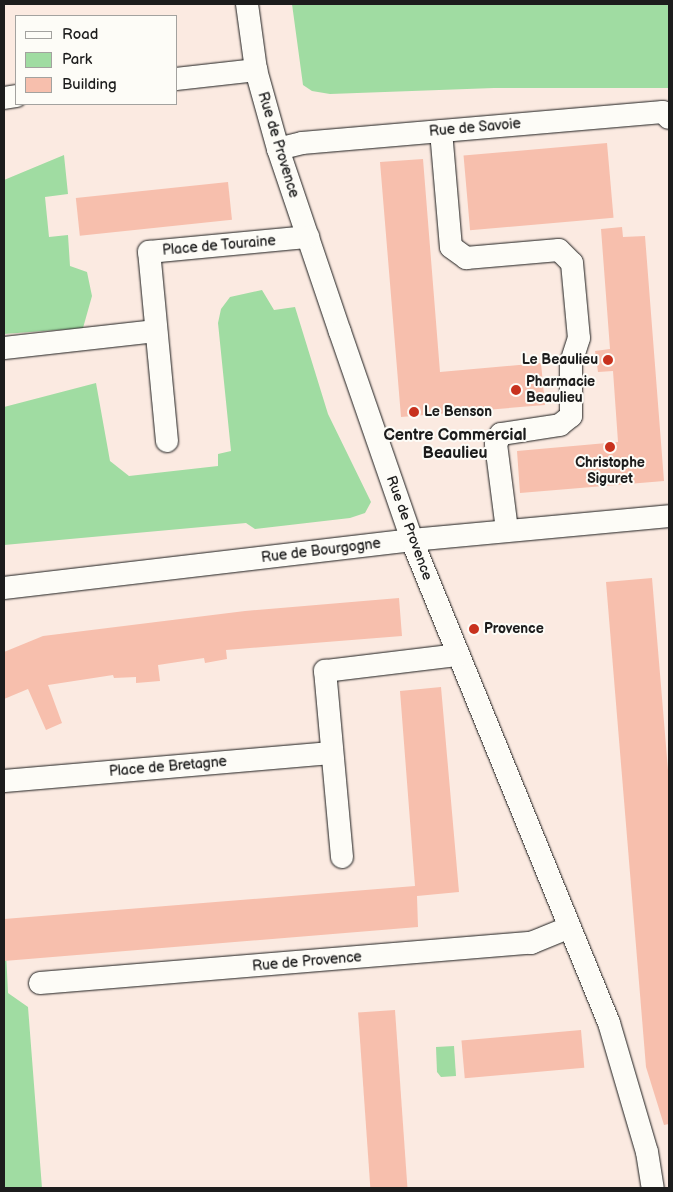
<!DOCTYPE html>
<html>
<head>
<meta charset="utf-8">
<style>
	body { margin:0 }
	#map { position:relative; width:673px; height:1192px; overflow:hidden; background:#fbeae1; font-family:"Balsamiq Sans",sans-serif }
	div>[style] { position:absolute }
	.green>* { inset:0; background:#a0dca2 }
	.building>* { inset:0; background:#f7bfad; transform-origin:0 0 }
	.roads { filter:drop-shadow(0 0 1px #1c1c1c) drop-shadow(0 0 1px #1c1c1c) }
	.street>* { height:22px; margin:-11px; padding:0 11px; transform-origin:11px; border-radius:11px; background:#fdfcf7 }
	.dots>* { width:14px; height:14px; translate:-50% -50%; box-sizing:border-box; border:2px solid #fdfcf7; border-radius:50% }
	span { translate:-50% -50%; white-space:nowrap; text-align:center; line-height:1.15; -webkit-text-stroke:4px #fdfcf7; paint-order:stroke }
	.street-label { font-size:14px; color:#1c1c1c }
	.poi-label { font-size:14px; color:#1c1c1c; font-weight:700 }
	.right { translate:-100% -50%; text-align:right }
	.left { translate:0 -50%; text-align:left }
	.quarter-label { font-size:16px; color:#1c1c1c; font-weight:700 }
	.frame { position:absolute; inset:0; border:5px solid #1c1c1c; pointer-events:none }
	.legend { position:absolute; left:15px; top:15px; width:162px; height:90px; box-sizing:border-box; background:#fdfcf7; border:1px solid #a3a29f; margin:0; padding:6px 9px; list-style:none; font-size:15px; color:#1c1c1c }
	.legend li { display:flex; align-items:center; gap:10px; height:25px }
	.legend b { width:25px; border:1px solid #a3a29f }
</style>
</head>
<body>
<div id="map">
	<div class="green">
		<i style="clip-path:polygon(292px 4px,669px 4px,669px 88px,494px 88px,330px 94px,312px 91px,303px 85px)"></i>
		<i style="clip-path:polygon(64px 155px,68px 194px,45px 197px,49px 237px,68px 235px,70px 266px,87px 272px,92px 296px,83px 328px,4px 334px,4px 180px)"></i>
		<i style="clip-path:polygon(262px 290px,274px 310px,295px 307px,328px 414px,371px 502px,365px 513px,350px 518px,255px 529px,246px 523px,4px 545px,4px 407px,96px 383px,110px 461px,129px 476px,218px 466px,218px 454px,231px 451px,218px 323px,221px 309px,230px 297px)"></i>
		<i style="clip-path:polygon(4px 910px,8px 993px,28px 1007px,42px 1188px,4px 1188px)"></i>
		<i style="clip-path:polygon(454px 1046px,456px 1076px,441px 1077px,437px 1072px,436px 1047px)"></i>
	</div>
	<div class="building">
		<i style="left:607px;top:143px;width:75px;height:144px;rotate:85deg"></i>
		<i style="clip-path:polygon(423px 159px,440px 372px,541px 363px,545px 405px,401px 417px,380px 162px)"></i>
		<i style="left:228px;top:182px;width:38px;height:153px;rotate:84deg"></i>
		<i style="clip-path:polygon(622px 227px,623px 237px,645px 236px,664px 481px,520px 493px,517px 451px,618px 442px,613px 371px,598px 372px,595px 351px,610px 349px,601px 229px)"></i>
		<i style="clip-path:polygon(652px 578px,669px 782px,669px 1124px,664px 1125px,646px 1067px,606px 582px)"></i>
		<i style="clip-path:polygon(399px 598px,402px 636px,226px 650px,227px 659px,205px 663px,204px 658px,158px 665px,160px 681px,136px 683px,136px 677px,114px 678px,113px 675px,48px 685px,62px 723px,46px 730px,28px 689px,4px 699px,4px 652px,43px 636px,245px 611px)"></i>
		<i style="clip-path:polygon(441px 687px,459px 892px,417px 896px,418px 927px,4px 961px,4px 919px,415px 886px,400px 691px)"></i>
		<i style="left:395px;top:1010px;width:179px;height:37px;rotate:86deg"></i>
		<i style="left:581px;top:1030px;width:38px;height:120px;rotate:85deg"></i>
	</div>
	<div class="roads">
		<div class="street">
			<i style="left:247px;top:4px;width:67px;rotate:82.2deg"></i>
			<i style="left:256px;top:70px;width:82px;rotate:74.4deg"></i>
			<i style="left:278px;top:149px;width:193px;rotate:71.3deg"></i>
			<i style="left:340px;top:332px;width:223px;rotate:70.9deg"></i>
			<i style="left:413px;top:543px;width:518px;rotate:67.79deg"></i>
			<i style="left:609px;top:1023px;width:134px;rotate:73.6deg"></i>
			<i style="left:647px;top:1152px;width:36px;rotate:81deg"></i>
			<i style="left:176px;top:79px;width:81px;rotate:-6.4deg"></i>
			<i style="left:4px;top:98px;width:12px;rotate:-9deg"></i>
			<i style="left:441px;top:131px;width:116px;rotate:85.1deg"></i>
			<i style="left:451px;top:247px;width:19px;rotate:36deg"></i>
			<i style="left:466px;top:258px;width:93px;rotate:-4.9deg"></i>
			<i style="left:559px;top:250px;width:18px;rotate:45deg"></i>
			<i style="left:572px;top:263px;width:75px;rotate:84.7deg"></i>
			<i style="left:579px;top:338px;width:26px;rotate:108deg"></i>
			<i style="left:571px;top:363px;width:53px;rotate:90deg"></i>
			<i style="left:571px;top:416px;width:14px;rotate:141deg"></i>
			<i style="left:560px;top:425px;width:60px;rotate:171.3deg"></i>
			<i style="left:501px;top:434px;width:11px;rotate:117deg"></i>
			<i style="left:496px;top:444px;width:87px;rotate:82.7deg"></i>
			<i style="left:278px;top:149px;width:25px;rotate:-14deg"></i>
			<i style="left:302px;top:143px;width:362px;rotate:-4.9deg"></i>
			<i style="left:663px;top:112px;width:8px;rotate:45deg"></i>
			<i style="left:4px;top:348px;width:153px;rotate:-6.4deg"></i>
			<i style="left:167px;top:441px;width:190px;rotate:-95.4deg"></i>
			<i style="left:149px;top:252px;width:160px;rotate:-5.4deg"></i>
			<i style="left:4px;top:588px;width:411px;rotate:-6.7deg"></i>
			<i style="left:412px;top:540px;width:258px;rotate:-5.3deg"></i>
			<i style="left:4px;top:781px;width:329px;rotate:-4.9deg"></i>
			<i style="left:342px;top:857px;width:187px;rotate:-95.2deg"></i>
			<i style="left:325px;top:671px;width:134px;rotate:-6.9deg"></i>
			<i style="left:40px;top:983px;width:493px;rotate:-4.7deg"></i>
			<i style="left:531px;top:943px;width:42px;rotate:-22.3deg"></i>
		</div>
	</div>
	<div class="dots">
		<i style="left:608px;top:360px;background:#c8321e"></i>
		<i style="left:516px;top:390px;background:#c8321e"></i>
		<i style="left:414px;top:412px;background:#c8321e"></i>
		<i style="left:610px;top:447px;background:#c8321e"></i>
		<i style="left:474px;top:629px;background:#c8321e"></i>
	</div>
	<div class="street-label">
		<span style="left:475px;top:128px;rotate:-5deg">Rue de Savoie</span>
		<span style="left:278px;top:145px;rotate:73deg">Rue de Provence</span>
		<span style="left:219px;top:246px;rotate:-5deg">Place de Touraine</span>
		<span style="left:409px;top:528px;rotate:70deg">Rue de Provence</span>
		<span style="left:321px;top:551px;rotate:-7deg">Rue de Bourgogne</span>
		<span style="left:168px;top:767px;rotate:-5deg">Place de Bretagne</span>
		<span style="left:307px;top:962px;rotate:-5deg">Rue de Provence</span>
	</div>
	<div class="poi-label">
		<span class="right" style="left:598px;top:360px">Le Beaulieu</span>
		<span class="left" style="left:526px;top:390px">Pharmacie<br>Beaulieu</span>
		<span class="left" style="left:424px;top:412px">Le Benson</span>
		<span style="left:610px;top:471px">Christophe<br>Siguret</span>
		<span class="left" style="left:484px;top:629px">Provence</span>
	</div>
	<div class="quarter-label">
		<span style="left:455px;top:445px">Centre Commercial<br>Beaulieu</span>
	</div>
	<div class="frame"></div>
	<ul class="legend">
	<li><b style="height:6px;background:#fdfcf7"></b>Road</li>
	<li><b style="height:14px;background:#a0dca2"></b>Park</li>
	<li><b style="height:14px;background:#f7bfad"></b>Building</li>
	</ul>
</div>
</body>
</html>
